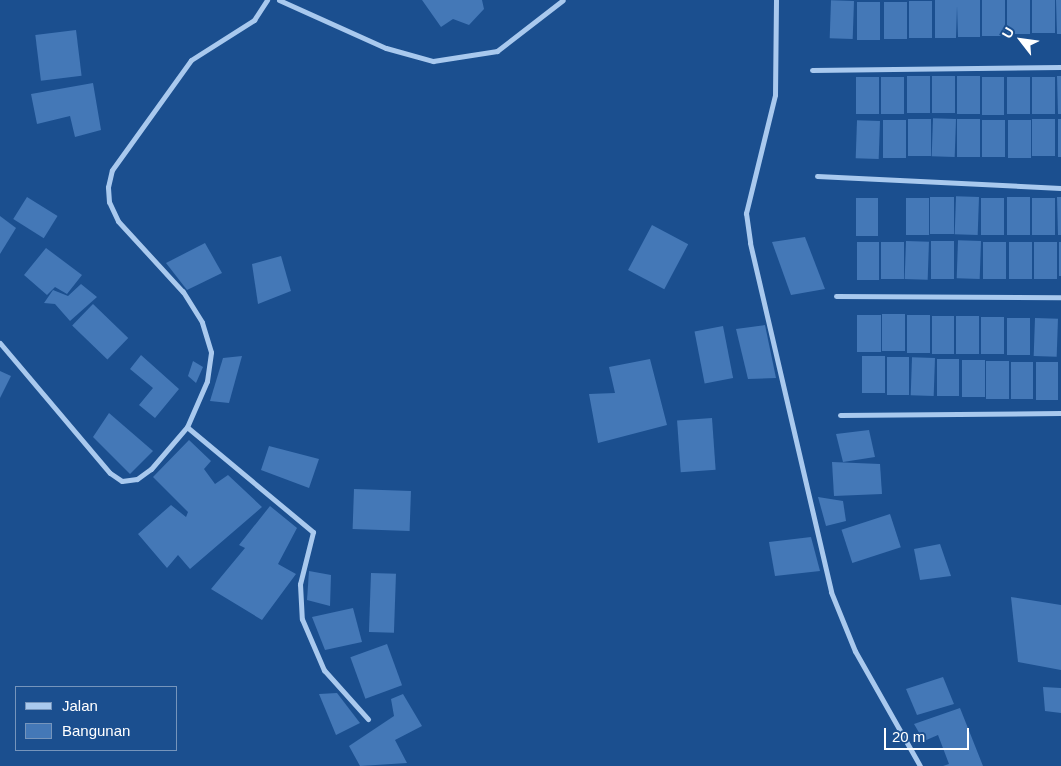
<!DOCTYPE html>
<html>
<head>
<meta charset="utf-8">
<style>
	body { margin:0 }
	#map { position:relative; width:1061px; height:766px; overflow:hidden; background:#1b4f8f; font-family:Arial,sans-serif }
	div>[style] { position:absolute }
	.building>* { inset:0; background:#4478b7; transform-origin:0 0 }
	.street>* { height:5px; margin:-2.5px; padding:0 2.5px; transform-origin:2.5px; border-radius:2.5px; background:#a9c9ee }
	span { translate:-50% -50%; white-space:nowrap; text-align:center; line-height:1.15; -webkit-text-stroke:4.5px #1b4f8f; paint-order:stroke }
	.legend { position:absolute; left:15px; top:686px; width:162px; height:65px; box-sizing:border-box; background:#1b4f8f; border:1px solid #7695bc; margin:0; padding:6px 9px; list-style:none; font-size:15px; color:#fff }
	.legend li { display:flex; align-items:center; gap:10px; height:25px }
	.legend b { width:25px; border:1px solid #7695bc }
	.north { position:absolute; left:996px; top:15px; width:50px; height:50px; -webkit-text-stroke:4px #1b4f8f; paint-order:stroke; rotate:300deg; font-size:14px; font-weight:700; line-height:20px; text-align:center; color:#fff }
	.north::after { content:''; display:block; margin:auto; width:18px; height:22px; background:#fff; clip-path:polygon(50% 0,100% 100%,50% 72%,0 100%) }
	.scale { position:absolute; left:884px; top:728px; width:85px; height:22px; box-sizing:border-box; border:2px solid #fff; border-top:0; padding-left:6px; font-size:15px; line-height:18px; white-space:nowrap; color:#fff; -webkit-text-stroke:4px #1b4f8f; paint-order:stroke }
</style>
</head>
<body>
<div id="map">
	<div class="building">
		<i style="clip-path:polygon(422px 0,482px 0,484px 9px,469px 25px,453px 19px,441px 27px)"></i>
		<i style="clip-path:polygon(935px 0,980px 0,980px 37px,958px 37px,957px 6px,956px 38px,935px 38px)"></i>
		<i style="left:982px;top:0;width:23px;height:36px"></i>
		<i style="left:1007px;top:0;width:23px;height:34px"></i>
		<i style="left:1032px;top:0;width:23px;height:33px"></i>
		<i style="clip-path:polygon(1056px 0,1061px 0,1061px 34px,1057px 34px)"></i>
		<i style="left:854px;top:1px;width:38px;height:23px;rotate:92deg"></i>
		<i style="left:909px;top:1px;width:23px;height:37px"></i>
		<i style="left:880px;top:2px;width:38px;height:23px;rotate:90deg"></i>
		<i style="left:884px;top:2px;width:23px;height:37px"></i>
		<i style="left:76px;top:30px;width:46px;height:41px;rotate:83deg"></i>
		<i style="left:907px;top:76px;width:23px;height:37px"></i>
		<i style="left:932px;top:76px;width:23px;height:37px"></i>
		<i style="left:980px;top:76px;width:38px;height:23px;rotate:90deg"></i>
		<i style="clip-path:polygon(1057px 76px,1061px 76px,1061px 114px,1058px 114px)"></i>
		<i style="left:856px;top:77px;width:23px;height:37px"></i>
		<i style="left:881px;top:77px;width:23px;height:37px"></i>
		<i style="left:982px;top:77px;width:22px;height:38px"></i>
		<i style="left:1007px;top:77px;width:23px;height:37px"></i>
		<i style="left:1032px;top:77px;width:23px;height:37px"></i>
		<i style="clip-path:polygon(93px 83px,101px 130px,75px 137px,70px 116px,37px 124px,31px 94px)"></i>
		<i style="left:908px;top:119px;width:23px;height:37px"></i>
		<i style="left:956px;top:119px;width:38px;height:23px;rotate:92deg"></i>
		<i style="left:957px;top:119px;width:23px;height:38px"></i>
		<i style="left:1032px;top:119px;width:23px;height:37px"></i>
		<i style="left:1058px;top:119px;width:3px;height:38px"></i>
		<i style="left:883px;top:120px;width:23px;height:38px"></i>
		<i style="left:982px;top:120px;width:23px;height:37px"></i>
		<i style="left:1008px;top:120px;width:23px;height:38px"></i>
		<i style="left:880px;top:121px;width:38px;height:23px;rotate:92deg"></i>
		<i style="left:27px;top:197px;width:36px;height:26px;rotate:32deg"></i>
		<i style="left:930px;top:197px;width:24px;height:37px"></i>
		<i style="left:979px;top:197px;width:38px;height:23px;rotate:92deg"></i>
		<i style="left:1007px;top:197px;width:23px;height:38px"></i>
		<i style="clip-path:polygon(1057px 197px,1061px 197px,1061px 235px,1058px 235px)"></i>
		<i style="left:856px;top:198px;width:22px;height:38px"></i>
		<i style="left:906px;top:198px;width:23px;height:37px"></i>
		<i style="left:981px;top:198px;width:23px;height:37px"></i>
		<i style="left:1032px;top:198px;width:23px;height:37px"></i>
		<i style="clip-path:polygon(0 216px,16px 228px,0 254px)"></i>
		<i style="left:652px;top:225px;width:41px;height:51px;rotate:28deg"></i>
		<i style="clip-path:polygon(805px 237px,825px 289px,791px 295px,772px 242px)"></i>
		<i style="left:906px;top:241px;width:23px;height:38px;rotate:2deg"></i>
		<i style="left:931px;top:241px;width:23px;height:38px"></i>
		<i style="left:981px;top:241px;width:38px;height:23px;rotate:92deg"></i>
		<i style="left:857px;top:242px;width:22px;height:38px"></i>
		<i style="left:881px;top:242px;width:23px;height:37px"></i>
		<i style="left:983px;top:242px;width:23px;height:37px"></i>
		<i style="left:1009px;top:242px;width:23px;height:37px"></i>
		<i style="left:1034px;top:242px;width:23px;height:37px"></i>
		<i style="left:1059px;top:242px;width:2px;height:34px"></i>
		<i style="clip-path:polygon(205px 243px,222px 273px,187px 290px,166px 263px)"></i>
		<i style="clip-path:polygon(46px 248px,82px 275px,67px 294px,55px 287px,47px 295px,24px 275px)"></i>
		<i style="clip-path:polygon(281px 256px,291px 291px,258px 304px,252px 264px)"></i>
		<i style="clip-path:polygon(81px 284px,97px 297px,70px 321px,55px 304px,44px 303px,53px 290px,68px 296px)"></i>
		<i style="left:93px;top:304px;width:49px;height:30px;rotate:44deg"></i>
		<i style="left:882px;top:314px;width:23px;height:37px"></i>
		<i style="left:857px;top:315px;width:24px;height:37px"></i>
		<i style="left:930px;top:315px;width:38px;height:23px;rotate:90deg"></i>
		<i style="left:932px;top:316px;width:22px;height:38px"></i>
		<i style="left:956px;top:316px;width:23px;height:38px"></i>
		<i style="left:981px;top:317px;width:23px;height:37px"></i>
		<i style="left:1007px;top:318px;width:23px;height:37px"></i>
		<i style="left:1035px;top:318px;width:23px;height:38px;rotate:2deg"></i>
		<i style="clip-path:polygon(765px 325px,776px 378px,748px 379px,736px 329px)"></i>
		<i style="left:723px;top:326px;width:53px;height:29px;rotate:79deg"></i>
		<i style="clip-path:polygon(141px 355px,179px 389px,155px 418px,139px 405px,153px 388px,130px 369px)"></i>
		<i style="clip-path:polygon(242px 356px,229px 403px,210px 401px,223px 358px)"></i>
		<i style="left:862px;top:356px;width:23px;height:37px"></i>
		<i style="left:887px;top:357px;width:22px;height:38px"></i>
		<i style="left:935px;top:358px;width:38px;height:23px;rotate:92deg"></i>
		<i style="clip-path:polygon(650px 359px,667px 425px,598px 443px,589px 394px,615px 393px,609px 367px)"></i>
		<i style="left:937px;top:359px;width:22px;height:37px"></i>
		<i style="left:962px;top:360px;width:23px;height:37px"></i>
		<i style="clip-path:polygon(193px 361px,203px 367px,196px 383px,188px 376px)"></i>
		<i style="left:1009px;top:361px;width:38px;height:23px;rotate:90deg"></i>
		<i style="left:1011px;top:362px;width:22px;height:37px"></i>
		<i style="left:1036px;top:362px;width:22px;height:38px"></i>
		<i style="clip-path:polygon(0 371px,11px 376px,0 398px)"></i>
		<i style="clip-path:polygon(109px 413px,153px 451px,130px 474px,93px 437px)"></i>
		<i style="left:712px;top:418px;width:52px;height:35px;rotate:86deg"></i>
		<i style="clip-path:polygon(869px 430px,875px 457px,843px 462px,836px 434px)"></i>
		<i style="clip-path:polygon(189px 440px,211px 461px,204px 469px,215px 484px,228px 475px,262px 507px,190px 569px,178px 555px,167px 568px,138px 534px,171px 505px,186px 517px,188px 512px,153px 477px)"></i>
		<i style="clip-path:polygon(269px 446px,319px 459px,309px 488px,261px 470px)"></i>
		<i style="clip-path:polygon(832px 462px,880px 464px,882px 494px,834px 496px)"></i>
		<i style="left:354px;top:489px;width:57px;height:40px;rotate:2deg"></i>
		<i style="clip-path:polygon(818px 497px,843px 501px,846px 521px,826px 526px)"></i>
		<i style="clip-path:polygon(270px 506px,297px 528px,278px 564px,296px 574px,262px 620px,211px 589px,245px 548px,239px 545px)"></i>
		<i style="left:890px;top:514px;width:35px;height:51px;rotate:72deg"></i>
		<i style="clip-path:polygon(811px 537px,820px 571px,775px 576px,769px 542px)"></i>
		<i style="clip-path:polygon(940px 544px,951px 576px,920px 580px,914px 549px)"></i>
		<i style="clip-path:polygon(309px 571px,331px 575px,330px 606px,307px 600px)"></i>
		<i style="left:371px;top:573px;width:25px;height:59px;rotate:2deg"></i>
		<i style="clip-path:polygon(1011px 597px,1061px 605px,1061px 670px,1018px 662px)"></i>
		<i style="clip-path:polygon(353px 608px,362px 642px,325px 650px,312px 617px)"></i>
		<i style="left:387px;top:644px;width:44px;height:39px;rotate:70deg"></i>
		<i style="clip-path:polygon(943px 677px,954px 704px,917px 715px,906px 689px)"></i>
		<i style="clip-path:polygon(1043px 687px,1061px 688px,1061px 713px,1045px 711px)"></i>
		<i style="clip-path:polygon(337px 693px,360px 723px,336px 735px,319px 694px)"></i>
		<i style="clip-path:polygon(403px 694px,422px 726px,395px 740px,407px 763px,360px 766px,349px 746px,394px 716px,391px 699px)"></i>
		<i style="clip-path:polygon(960px 708px,983px 766px,943px 766px,949px 764px,938px 735px,924px 741px,914px 724px)"></i>
	</div>
	<div class="street">
		<i style="left:279px;top:0;width:117px;rotate:24.2deg"></i>
		<i style="left:386px;top:48px;width:49px;rotate:15.5deg"></i>
		<i style="left:433px;top:61px;width:65px;rotate:-8.9deg"></i>
		<i style="left:497px;top:51px;width:83px;rotate:-37.7deg"></i>
		<i style="left:776px;top:0;width:95px;rotate:90.6deg"></i>
		<i style="left:775px;top:95px;width:122px;rotate:103.8deg"></i>
		<i style="left:746px;top:213px;width:30px;rotate:82deg"></i>
		<i style="left:750px;top:243px;width:358px;rotate:76.9deg"></i>
		<i style="left:831px;top:592px;width:64px;rotate:67.9deg"></i>
		<i style="left:855px;top:651px;width:132px;rotate:60.5deg"></i>
		<i style="left:812px;top:70px;width:249px;rotate:-0.7deg"></i>
		<i style="left:817px;top:176px;width:244px;rotate:2.8deg"></i>
		<i style="left:836px;top:296px;width:225px;rotate:0.3deg"></i>
		<i style="left:0;top:343px;width:170px;rotate:49.8deg"></i>
		<i style="left:110px;top:473px;width:14px;rotate:34deg"></i>
		<i style="left:122px;top:481px;width:15px;rotate:-8deg"></i>
		<i style="left:137px;top:479px;width:17px;rotate:-36deg"></i>
		<i style="left:151px;top:469px;width:55px;rotate:-49.4deg"></i>
		<i style="left:187px;top:427px;width:50px;rotate:-66.5deg"></i>
		<i style="left:207px;top:381px;width:29px;rotate:-82deg"></i>
		<i style="left:211px;top:352px;width:31px;rotate:-107deg"></i>
		<i style="left:202px;top:322px;width:36px;rotate:-122deg"></i>
		<i style="left:183px;top:292px;width:96px;rotate:-132.5deg"></i>
		<i style="left:118px;top:221px;width:21px;rotate:-115deg"></i>
		<i style="left:109px;top:202px;width:15px;rotate:-94deg"></i>
		<i style="left:108px;top:187px;width:17px;rotate:-77deg"></i>
		<i style="left:112px;top:170px;width:135px;rotate:-54.3deg"></i>
		<i style="left:191px;top:60px;width:75px;rotate:-32.4deg"></i>
		<i style="left:254px;top:20px;width:24px;rotate:-57deg"></i>
		<i style="left:840px;top:415px;width:221px;rotate:-0.5deg"></i>
		<i style="left:187px;top:427px;width:164px;rotate:39.8deg"></i>
		<i style="left:313px;top:532px;width:54px;rotate:104deg"></i>
		<i style="left:300px;top:584px;width:35px;rotate:87deg"></i>
		<i style="left:302px;top:619px;width:56px;rotate:66.7deg"></i>
		<i style="left:324px;top:670px;width:66px;rotate:48.1deg"></i>
	</div>
	<ul class="legend">
	<li><b style="height:6px;background:#a9c9ee"></b>Jalan</li>
	<li><b style="height:14px;background:#4478b7"></b>Bangunan</li>
	</ul>
	<div class="north">U</div>
	<div class="scale">20 m</div>
</div>
</body>
</html>
